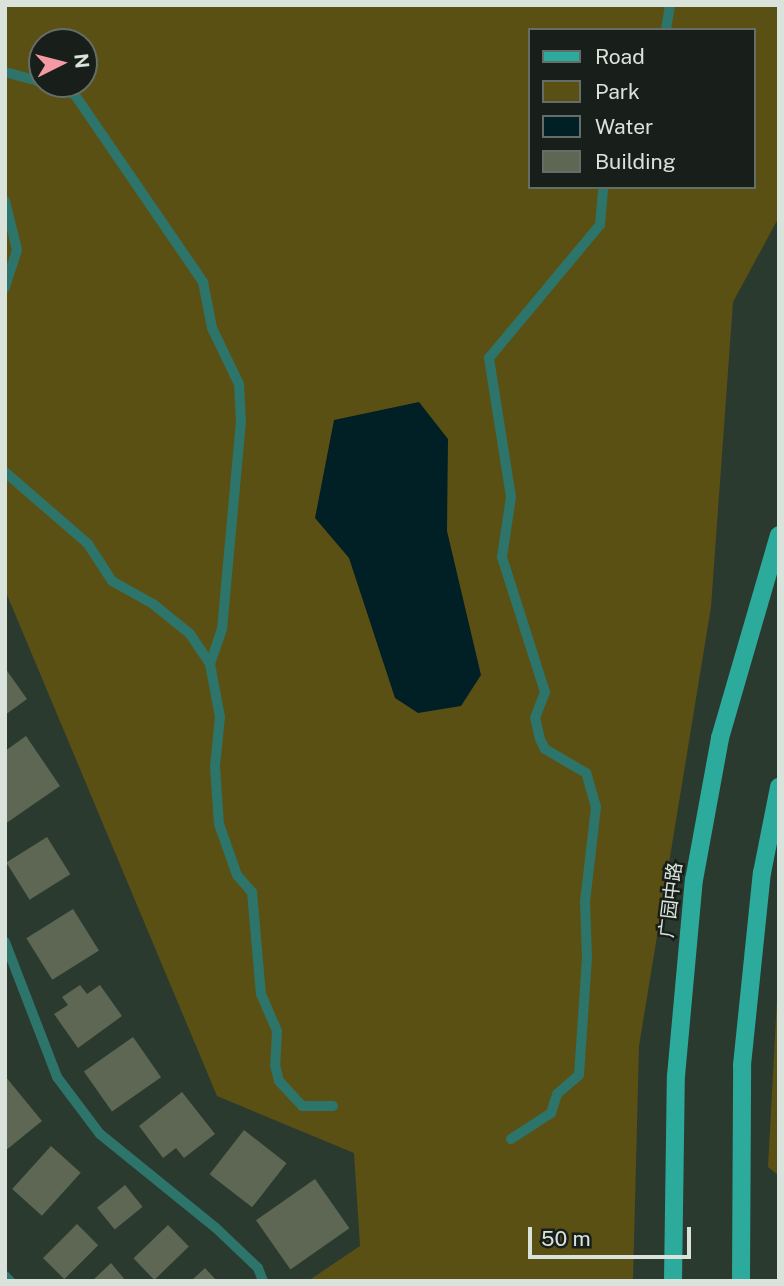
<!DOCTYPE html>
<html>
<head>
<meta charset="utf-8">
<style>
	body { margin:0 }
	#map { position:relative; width:784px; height:1286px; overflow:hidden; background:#2a3a2f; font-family:"Public Sans","Noto Sans SC",sans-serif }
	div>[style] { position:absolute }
	.green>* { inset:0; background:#5b5013 }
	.water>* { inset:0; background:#002026 }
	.building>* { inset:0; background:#5e6654; transform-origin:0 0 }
	.lane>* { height:10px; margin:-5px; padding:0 5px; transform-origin:5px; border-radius:5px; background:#2d746a }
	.primary>* { height:18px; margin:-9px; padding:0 9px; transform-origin:9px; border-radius:9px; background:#2cab9c }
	span { translate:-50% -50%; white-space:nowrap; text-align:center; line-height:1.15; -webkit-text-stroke:5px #181f1a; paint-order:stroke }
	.street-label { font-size:19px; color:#d9e3dc }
	.frame { position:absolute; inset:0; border:7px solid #d9e3dc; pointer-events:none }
	.legend { position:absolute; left:528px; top:28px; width:228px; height:161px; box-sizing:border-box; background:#181f1a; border:2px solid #656d68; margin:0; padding:9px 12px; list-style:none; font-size:21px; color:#d9e3dc }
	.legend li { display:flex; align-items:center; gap:14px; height:35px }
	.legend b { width:35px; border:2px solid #656d68 }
	.north { position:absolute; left:28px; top:28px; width:70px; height:70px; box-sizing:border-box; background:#181f1a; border:2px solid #656d68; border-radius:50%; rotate:84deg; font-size:19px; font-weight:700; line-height:28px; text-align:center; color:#d9e3dc }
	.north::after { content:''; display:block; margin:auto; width:24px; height:32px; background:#f49aa2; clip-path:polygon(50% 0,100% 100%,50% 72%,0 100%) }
	.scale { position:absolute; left:528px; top:1227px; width:163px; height:32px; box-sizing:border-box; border:4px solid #d9e3dc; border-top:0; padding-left:9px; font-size:21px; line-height:24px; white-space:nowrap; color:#d9e3dc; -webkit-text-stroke:5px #181f1a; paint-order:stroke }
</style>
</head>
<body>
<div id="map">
	<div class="green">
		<i style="clip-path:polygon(evenodd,5px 5px,779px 5px,779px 217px,733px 302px,711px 607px,639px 1046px,633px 1281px,308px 1281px,360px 1246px,354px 1153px,217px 1096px,5px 590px,5px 5px,530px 30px,754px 30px,754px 187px,530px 187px,530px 30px,5px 5px,42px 42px,84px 42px,84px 84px,42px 84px,42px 42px)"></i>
		<i style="clip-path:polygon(779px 962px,779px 1176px,768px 1167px)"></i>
	</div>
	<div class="water">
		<i style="clip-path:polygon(419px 402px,448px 439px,447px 531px,481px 675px,461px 706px,418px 713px,395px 698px,349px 558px,315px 518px,334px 420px)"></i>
	</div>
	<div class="building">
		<i style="clip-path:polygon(5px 668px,27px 699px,5px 715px)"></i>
		<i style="clip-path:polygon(26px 736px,60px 786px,5px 824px,5px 751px)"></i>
		<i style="left:47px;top:837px;width:44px;height:48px;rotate:58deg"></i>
		<i style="left:73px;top:909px;width:49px;height:55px;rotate:58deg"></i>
		<i style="clip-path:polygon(80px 985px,87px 994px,100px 985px,122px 1016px,78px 1048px,54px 1014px,68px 1005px,62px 997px)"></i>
		<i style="left:133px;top:1037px;width:49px;height:60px;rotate:55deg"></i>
		<i style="clip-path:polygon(5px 1076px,42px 1121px,5px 1151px)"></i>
		<i style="clip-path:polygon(182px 1092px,215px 1134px,184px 1158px,176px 1148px,163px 1158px,139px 1126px)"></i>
		<i style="left:244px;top:1130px;width:54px;height:56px;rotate:38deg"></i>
		<i style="left:51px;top:1146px;width:40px;height:58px;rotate:42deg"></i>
		<i style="left:315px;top:1179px;width:60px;height:72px;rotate:55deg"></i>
		<i style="left:125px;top:1185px;width:28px;height:36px;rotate:51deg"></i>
		<i style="left:77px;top:1224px;width:30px;height:48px;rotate:45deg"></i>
		<i style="left:168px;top:1225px;width:30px;height:48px;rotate:46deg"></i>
		<i style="clip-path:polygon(111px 1263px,126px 1281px,92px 1281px)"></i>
		<i style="clip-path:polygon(205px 1268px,217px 1281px,191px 1281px)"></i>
	</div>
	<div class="lane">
		<i style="left:666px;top:30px;width:25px;rotate:-81deg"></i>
		<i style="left:5px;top:72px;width:38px;rotate:15deg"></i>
		<i style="left:52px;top:84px;width:25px;rotate:26deg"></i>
		<i style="left:75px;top:95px;width:227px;rotate:55.6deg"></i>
		<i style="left:203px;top:282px;width:47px;rotate:78.9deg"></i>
		<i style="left:212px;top:328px;width:62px;rotate:64.3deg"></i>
		<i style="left:239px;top:384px;width:37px;rotate:87deg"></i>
		<i style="left:241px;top:421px;width:209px;rotate:95.2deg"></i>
		<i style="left:222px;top:629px;width:37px;rotate:109deg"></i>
		<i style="left:210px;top:664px;width:54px;rotate:79.3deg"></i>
		<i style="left:220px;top:717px;width:49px;rotate:95.8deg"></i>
		<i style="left:215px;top:766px;width:58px;rotate:86.1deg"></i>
		<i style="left:219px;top:824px;width:54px;rotate:70.6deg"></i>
		<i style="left:237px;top:875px;width:23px;rotate:49deg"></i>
		<i style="left:252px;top:892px;width:102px;rotate:85deg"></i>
		<i style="left:261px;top:994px;width:40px;rotate:66.6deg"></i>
		<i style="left:277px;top:1031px;width:34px;rotate:93deg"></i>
		<i style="left:275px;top:1065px;width:16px;rotate:76deg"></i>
		<i style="left:279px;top:1081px;width:34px;rotate:47deg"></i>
		<i style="left:302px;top:1106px;width:31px"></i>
		<i style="left:5px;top:201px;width:50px;rotate:76.2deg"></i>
		<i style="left:17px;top:250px;width:40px;rotate:108deg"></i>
		<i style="left:5px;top:472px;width:110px;rotate:40.9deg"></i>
		<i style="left:88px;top:544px;width:44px;rotate:57deg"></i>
		<i style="left:112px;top:581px;width:47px;rotate:29.3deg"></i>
		<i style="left:153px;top:604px;width:48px;rotate:39deg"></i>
		<i style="left:190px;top:634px;width:36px;rotate:56deg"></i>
		<i style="left:5px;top:942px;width:145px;rotate:68.9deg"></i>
		<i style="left:57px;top:1077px;width:71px;rotate:53deg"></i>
		<i style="left:100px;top:1134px;width:149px;rotate:39deg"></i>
		<i style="left:216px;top:1228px;width:58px;rotate:43.6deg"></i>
		<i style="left:258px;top:1268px;width:14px;rotate:69deg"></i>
		<i style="left:511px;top:1139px;width:48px;rotate:-33deg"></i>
		<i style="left:551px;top:1113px;width:20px;rotate:-72deg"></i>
		<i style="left:557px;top:1094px;width:29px;rotate:-41deg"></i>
		<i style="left:579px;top:1075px;width:117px;rotate:-86.1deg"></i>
		<i style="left:587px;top:958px;width:56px;rotate:-92deg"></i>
		<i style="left:585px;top:902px;width:96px;rotate:-83.4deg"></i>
		<i style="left:596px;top:807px;width:35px;rotate:-106deg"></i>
		<i style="left:586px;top:773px;width:48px;rotate:-149.7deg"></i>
		<i style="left:545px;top:749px;width:11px;rotate:-117deg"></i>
		<i style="left:540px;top:739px;width:22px;rotate:-103deg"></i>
		<i style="left:535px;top:718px;width:28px;rotate:-69deg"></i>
		<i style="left:545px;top:692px;width:142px;rotate:-107.7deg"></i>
		<i style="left:502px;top:557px;width:61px;rotate:-81.5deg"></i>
		<i style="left:511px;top:497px;width:141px;rotate:-99deg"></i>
		<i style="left:489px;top:358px;width:173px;rotate:-50.2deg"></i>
		<i style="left:600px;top:225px;width:38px;rotate:-85deg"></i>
		<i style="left:5px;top:1276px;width:7px;rotate:45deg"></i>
	</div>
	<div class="primary">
		<i style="left:673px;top:1281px;width:205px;rotate:-89.2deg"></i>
		<i style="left:676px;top:1076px;width:197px;rotate:-84.8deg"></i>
		<i style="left:694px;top:880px;width:144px;rotate:-79.6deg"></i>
		<i style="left:720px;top:738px;width:211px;rotate:-73.8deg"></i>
		<i style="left:741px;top:1281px;width:216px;rotate:-89.7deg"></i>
		<i style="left:742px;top:1065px;width:193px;rotate:-84.1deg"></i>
		<i style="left:762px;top:873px;width:88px;rotate:-78.8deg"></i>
	</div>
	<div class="street-label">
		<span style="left:671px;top:900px;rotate:-83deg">广园中路</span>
	</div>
	<div class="frame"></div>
	<ul class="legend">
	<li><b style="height:9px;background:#2cab9c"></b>Road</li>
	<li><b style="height:19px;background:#5b5013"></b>Park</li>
	<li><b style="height:19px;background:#002026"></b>Water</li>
	<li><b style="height:19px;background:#5e6654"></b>Building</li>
	</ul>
	<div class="north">N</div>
	<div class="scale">50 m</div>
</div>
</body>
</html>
